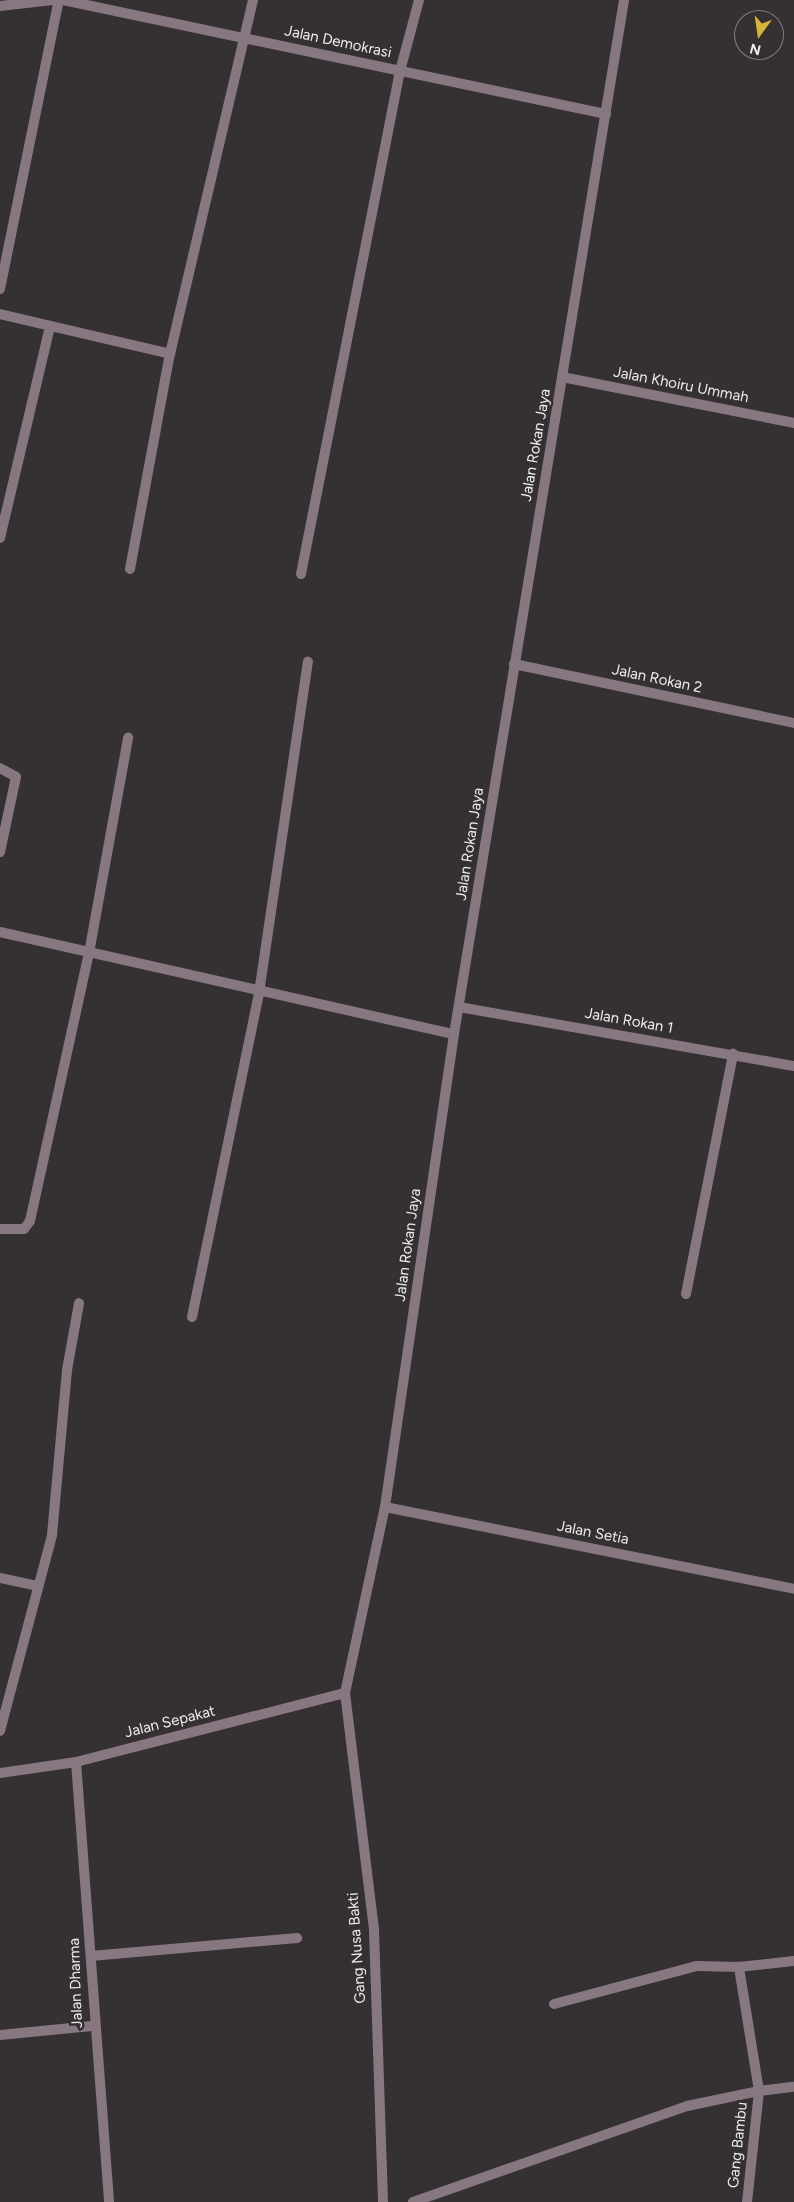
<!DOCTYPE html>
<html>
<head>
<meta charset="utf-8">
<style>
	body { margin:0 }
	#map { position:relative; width:794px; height:2202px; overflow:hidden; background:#353031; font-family:Figtree,sans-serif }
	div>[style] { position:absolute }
	.service>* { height:10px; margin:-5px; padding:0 5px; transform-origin:5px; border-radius:5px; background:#877780 }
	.minor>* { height:10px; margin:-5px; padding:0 5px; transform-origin:5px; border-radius:5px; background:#877780 }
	span { translate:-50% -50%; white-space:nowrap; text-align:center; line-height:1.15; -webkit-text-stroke:5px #353031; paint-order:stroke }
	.street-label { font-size:15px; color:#eeebec }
	.north { position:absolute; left:734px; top:10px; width:50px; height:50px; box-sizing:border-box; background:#353031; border:1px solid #7f7b7c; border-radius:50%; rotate:194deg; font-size:14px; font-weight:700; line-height:20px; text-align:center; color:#eeebec }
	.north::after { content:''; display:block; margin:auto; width:18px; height:22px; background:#d6b534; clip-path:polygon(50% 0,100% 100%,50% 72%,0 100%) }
</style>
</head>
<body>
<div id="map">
	<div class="service">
		<i style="left:0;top:1578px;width:39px;rotate:12deg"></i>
		<i style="left:345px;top:1693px;width:239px;rotate:83deg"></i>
		<i style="left:374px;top:1930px;width:272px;rotate:88.1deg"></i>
		<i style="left:554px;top:2004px;width:148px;rotate:-14.9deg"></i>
		<i style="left:697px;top:1966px;width:42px;rotate:1.4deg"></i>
		<i style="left:413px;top:2202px;width:290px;rotate:-19.3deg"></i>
		<i style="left:687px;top:2106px;width:74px;rotate:-11.8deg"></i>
		<i style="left:747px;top:2202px;width:112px;rotate:-83.8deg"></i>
		<i style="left:759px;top:2091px;width:126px;rotate:-99.2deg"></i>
		<i style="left:739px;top:1967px;width:55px;rotate:-6.2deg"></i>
	</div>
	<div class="minor">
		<i style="left:63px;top:0;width:555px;rotate:11.86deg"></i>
		<i style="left:0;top:6px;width:53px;rotate:-6.5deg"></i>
		<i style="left:0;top:289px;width:295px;rotate:-78.5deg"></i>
		<i style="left:0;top:314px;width:175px;rotate:13.2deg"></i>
		<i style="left:562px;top:377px;width:237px;rotate:11.2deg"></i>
		<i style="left:0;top:538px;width:218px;rotate:-76.7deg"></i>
		<i style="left:130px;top:569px;width:219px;rotate:-79.5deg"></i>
		<i style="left:170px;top:354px;width:364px;rotate:-76.8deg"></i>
		<i style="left:301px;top:574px;width:513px;rotate:-78.87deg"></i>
		<i style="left:400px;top:71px;width:73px;rotate:-75deg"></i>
		<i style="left:514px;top:664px;width:286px;rotate:11.9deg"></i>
		<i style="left:0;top:768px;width:18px;rotate:29deg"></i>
		<i style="left:16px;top:777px;width:77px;rotate:102deg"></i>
		<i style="left:0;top:932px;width:465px;rotate:12.7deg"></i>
		<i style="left:459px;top:1007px;width:340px;rotate:10deg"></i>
		<i style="left:0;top:1229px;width:24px"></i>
		<i style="left:24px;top:1229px;width:10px;rotate:-53deg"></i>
		<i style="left:30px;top:1221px;width:274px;rotate:-77.6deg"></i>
		<i style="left:89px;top:953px;width:219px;rotate:-79.7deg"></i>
		<i style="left:686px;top:1294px;width:245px;rotate:-78.9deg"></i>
		<i style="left:192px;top:1317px;width:331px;rotate:-78.3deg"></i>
		<i style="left:259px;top:993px;width:335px;rotate:-81.6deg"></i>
		<i style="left:385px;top:1507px;width:417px;rotate:11.3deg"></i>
		<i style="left:0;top:1731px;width:203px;rotate:-75.1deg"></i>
		<i style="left:52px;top:1535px;width:166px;rotate:-84.8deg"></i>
		<i style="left:67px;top:1370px;width:68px;rotate:-79.8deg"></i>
		<i style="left:76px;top:1762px;width:441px;rotate:85.7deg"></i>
		<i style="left:0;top:1773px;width:77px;rotate:-8.2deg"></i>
		<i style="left:76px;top:1762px;width:278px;rotate:-14.4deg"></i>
		<i style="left:345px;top:1693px;width:190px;rotate:-77.9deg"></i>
		<i style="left:385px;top:1507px;width:478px;rotate:-81.7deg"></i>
		<i style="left:454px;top:1034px;width:1048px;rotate:-80.66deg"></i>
		<i style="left:91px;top:1956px;width:207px;rotate:-5deg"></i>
		<i style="left:0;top:2035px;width:92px;rotate:-5.6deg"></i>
		<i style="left:759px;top:2091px;width:35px;rotate:-7deg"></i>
	</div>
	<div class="street-label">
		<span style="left:338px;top:42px;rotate:12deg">Jalan Demokrasi</span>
		<span style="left:681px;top:385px;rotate:11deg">Jalan Khoiru Ummah</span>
		<span style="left:536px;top:445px;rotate:-80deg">Jalan Rokan Jaya</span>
		<span style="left:657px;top:679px;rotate:12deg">Jalan Rokan 2</span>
		<span style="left:470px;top:844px;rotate:-81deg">Jalan Rokan Jaya</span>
		<span style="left:629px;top:1021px;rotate:10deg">Jalan Rokan 1</span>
		<span style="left:408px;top:1245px;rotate:-82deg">Jalan Rokan Jaya</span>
		<span style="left:593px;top:1533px;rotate:11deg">Jalan Setia</span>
		<span style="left:170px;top:1722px;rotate:-14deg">Jalan Sepakat</span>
		<span style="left:357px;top:1948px;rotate:-94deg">Gang Nusa Bakti</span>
		<span style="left:76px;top:1983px;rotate:-92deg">Jalan Dharma</span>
		<span style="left:738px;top:2145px;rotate:-84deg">Gang Bambu</span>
	</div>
	<div class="north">N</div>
</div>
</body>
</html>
